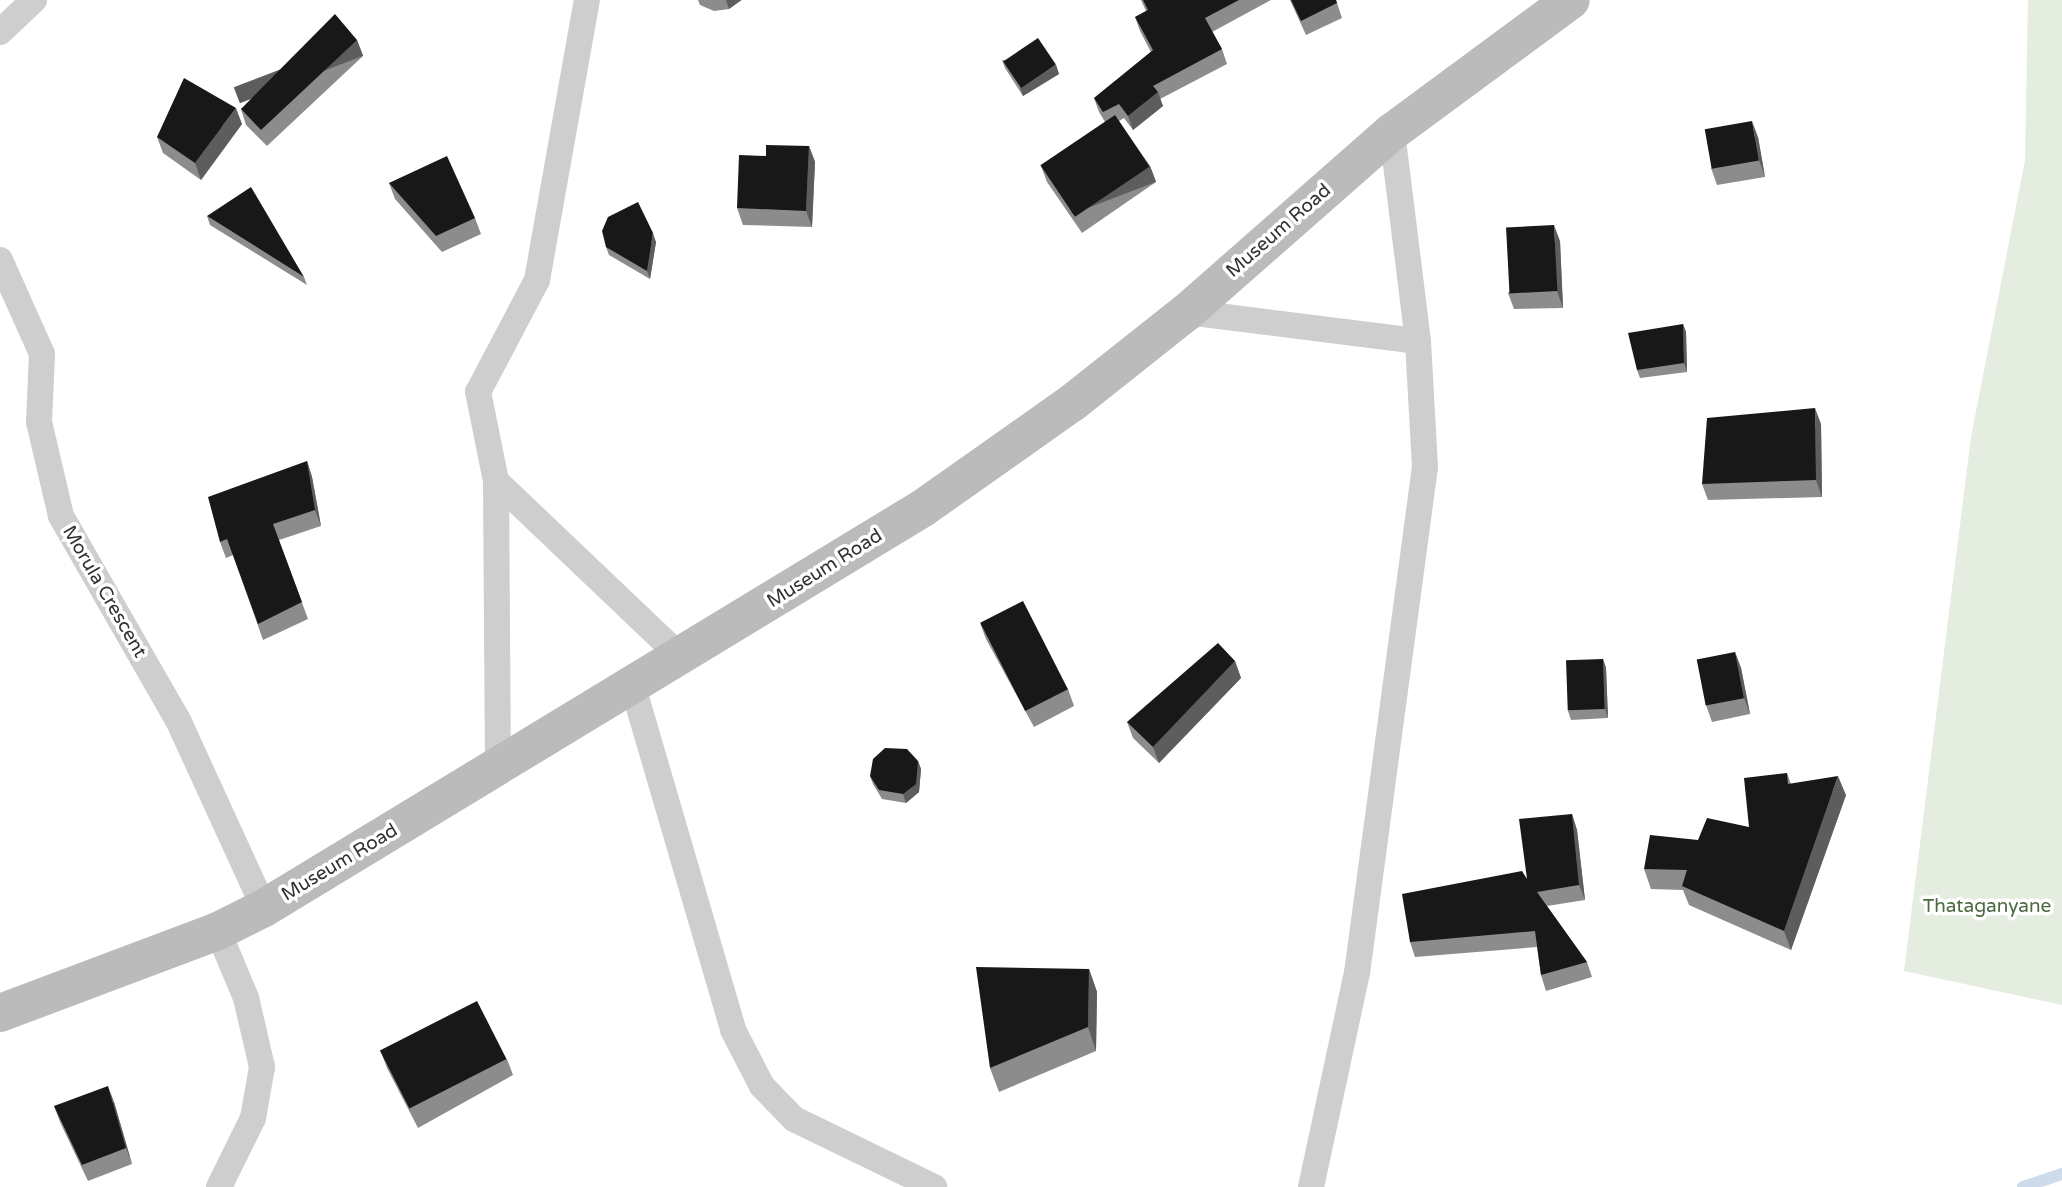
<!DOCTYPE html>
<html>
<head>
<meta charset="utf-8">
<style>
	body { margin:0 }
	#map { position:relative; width:2062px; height:1187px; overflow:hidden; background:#fff; font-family:"Varela Round",sans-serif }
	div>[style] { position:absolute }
	.green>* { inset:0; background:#e5ede0 }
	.stream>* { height:12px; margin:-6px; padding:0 6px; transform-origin:6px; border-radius:6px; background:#cedbec }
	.lane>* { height:26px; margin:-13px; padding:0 13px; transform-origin:13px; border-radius:13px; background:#cecece }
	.secondary>* { height:38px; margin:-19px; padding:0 19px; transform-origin:19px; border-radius:19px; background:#bbb }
	.wall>* { inset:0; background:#8c8c8c }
	.shaded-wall>* { inset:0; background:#5d5d5d; transform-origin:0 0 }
	.building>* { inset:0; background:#181818; transform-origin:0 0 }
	span { translate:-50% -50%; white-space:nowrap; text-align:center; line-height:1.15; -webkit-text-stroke:7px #fff; paint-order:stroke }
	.street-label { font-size:19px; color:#313131 }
	.park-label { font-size:19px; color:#4c6b40 }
</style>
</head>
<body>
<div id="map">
	<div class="green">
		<i style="clip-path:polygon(2028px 0,2062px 0,2062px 1005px,1904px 971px,1971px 437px,2025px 160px)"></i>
	</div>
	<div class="stream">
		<i style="left:2023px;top:1187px;width:41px;rotate:-18.4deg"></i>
	</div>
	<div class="lane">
		<i style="left:0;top:32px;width:47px;rotate:-43.3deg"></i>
		<i style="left:0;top:260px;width:103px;rotate:65.9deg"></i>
		<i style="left:42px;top:354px;width:68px;rotate:92.5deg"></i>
		<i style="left:39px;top:422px;width:97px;rotate:76.8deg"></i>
		<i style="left:61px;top:516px;width:235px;rotate:60.2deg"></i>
		<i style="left:178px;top:720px;width:207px;rotate:65.4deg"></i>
		<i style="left:1187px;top:312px;width:233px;rotate:7.2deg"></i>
		<i style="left:496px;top:481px;width:257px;rotate:43.6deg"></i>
		<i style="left:633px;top:687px;width:357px;rotate:73.7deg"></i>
		<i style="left:733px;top:1030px;width:63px;rotate:62.6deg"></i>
		<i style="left:762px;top:1086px;width:46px;rotate:45.9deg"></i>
		<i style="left:794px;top:1119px;width:156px;rotate:25.9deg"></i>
		<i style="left:498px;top:770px;width:289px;rotate:-90.4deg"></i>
		<i style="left:496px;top:481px;width:91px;rotate:-101.4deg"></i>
		<i style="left:478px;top:392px;width:127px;rotate:-62.2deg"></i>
		<i style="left:537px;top:280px;width:284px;rotate:-79.9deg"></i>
		<i style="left:218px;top:931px;width:73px;rotate:67.3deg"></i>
		<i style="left:246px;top:998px;width:71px;rotate:76.9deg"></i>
		<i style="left:262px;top:1067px;width:52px;rotate:100deg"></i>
		<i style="left:253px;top:1118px;width:77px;rotate:116.2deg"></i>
		<i style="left:1311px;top:1187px;width:219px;rotate:-77.9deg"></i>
		<i style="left:1357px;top:973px;width:511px;rotate:-82.35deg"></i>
		<i style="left:1425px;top:467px;width:126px;rotate:-93.2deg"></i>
		<i style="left:1418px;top:341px;width:211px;rotate:-97.1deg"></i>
	</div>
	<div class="secondary">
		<i style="left:0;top:1013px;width:233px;rotate:-20.6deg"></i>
		<i style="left:218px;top:931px;width:51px;rotate:-26.6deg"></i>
		<i style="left:264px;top:908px;width:771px;rotate:-31.26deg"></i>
		<i style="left:923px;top:508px;width:182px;rotate:-35.2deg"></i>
		<i style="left:1072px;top:403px;width:147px;rotate:-38.4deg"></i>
		<i style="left:1187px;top:312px;width:273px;rotate:-41.3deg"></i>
		<i style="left:1392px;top:132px;width:222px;rotate:-36.4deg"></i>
	</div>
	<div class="wall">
		<i style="clip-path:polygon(698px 0,742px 0,729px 9px,714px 11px,700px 5px)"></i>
		<i style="clip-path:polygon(1141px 0,1271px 0,1212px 32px,1222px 49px,1227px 64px,1160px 99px,1163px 106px,1133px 130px,1124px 118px,1119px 121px,1150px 166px,1156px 182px,1082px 233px,1047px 182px,1041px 166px,1105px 122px,1099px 112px,1094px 98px,1151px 52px,1140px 31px,1135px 17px,1146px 11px)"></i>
		<i style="clip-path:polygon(1290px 0,1336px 0,1342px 18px,1306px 35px)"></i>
		<i style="clip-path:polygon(357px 40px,363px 56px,267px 146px,246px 125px,241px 109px)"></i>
		<i style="clip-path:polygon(1002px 60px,1056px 65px,1059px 74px,1023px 96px,1005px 68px)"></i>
		<i style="clip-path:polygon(242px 124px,201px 180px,163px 153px,157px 137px)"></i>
		<i style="clip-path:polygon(1758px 137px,1765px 177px,1717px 185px,1711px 168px)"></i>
		<i style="clip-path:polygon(809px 146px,815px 162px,812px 227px,743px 225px,737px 208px,766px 156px)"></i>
		<i style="clip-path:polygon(389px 183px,475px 218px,481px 234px,442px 252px,395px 199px)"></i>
		<i style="clip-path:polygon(207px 216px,304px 277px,307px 285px,210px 225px)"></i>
		<i style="clip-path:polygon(1560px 241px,1563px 308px,1514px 309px,1508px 293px)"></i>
		<i style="clip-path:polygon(656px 242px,650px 279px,609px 255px,606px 247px)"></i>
		<i style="clip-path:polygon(1683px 324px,1686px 332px,1687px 372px,1640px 378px,1637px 370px)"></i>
		<i style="clip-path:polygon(1821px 424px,1822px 497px,1708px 500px,1702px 484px)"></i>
		<i style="clip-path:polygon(307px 461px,312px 477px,321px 526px,279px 540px,308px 619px,263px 640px,233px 555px,226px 558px,220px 542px)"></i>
		<i style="clip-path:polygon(980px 623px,1068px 689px,1074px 706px,1034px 727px,986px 639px)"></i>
		<i style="clip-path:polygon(1735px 652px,1741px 668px,1750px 714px,1712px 722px,1706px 705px)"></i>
		<i style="clip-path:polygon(1603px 659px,1606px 668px,1608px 718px,1571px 720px,1568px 711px)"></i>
		<i style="clip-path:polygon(1235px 661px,1241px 678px,1159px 763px,1133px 738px,1127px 722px)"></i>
		<i style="clip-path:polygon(918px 761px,921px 769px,919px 792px,906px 803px,882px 799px,873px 784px,870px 776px)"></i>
		<i style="clip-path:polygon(1787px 773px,1791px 784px,1846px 795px,1791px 950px,1689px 905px,1683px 890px,1651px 889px,1644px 869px,1698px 840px,1749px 827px)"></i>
		<i style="clip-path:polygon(1572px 814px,1577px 830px,1585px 900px,1547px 906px,1587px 962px,1592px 977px,1546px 991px,1541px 975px,1537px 947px,1415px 957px,1410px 942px,1527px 879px)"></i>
		<i style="clip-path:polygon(1089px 969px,1097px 992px,1096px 1051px,999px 1092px,990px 1068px)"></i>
		<i style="clip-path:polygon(381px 1052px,507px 1059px,513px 1075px,418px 1128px,387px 1068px)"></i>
		<i style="clip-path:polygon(114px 1102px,132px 1164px,88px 1181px,60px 1122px,54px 1106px)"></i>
	</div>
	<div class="shaded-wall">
		<i style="clip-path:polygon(726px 0,741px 0,729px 9px)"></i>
		<i style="left:357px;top:40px;width:17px;height:132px;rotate:69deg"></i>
		<i style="clip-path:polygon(1056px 65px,1059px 74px,1023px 96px,1020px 88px)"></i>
		<i style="clip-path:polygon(1158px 92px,1163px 106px,1133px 130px,1128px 116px)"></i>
		<i style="clip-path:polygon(236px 108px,242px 124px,201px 180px,195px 163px)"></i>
		<i style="clip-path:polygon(1752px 121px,1758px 137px,1765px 177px,1759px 160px)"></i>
		<i style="clip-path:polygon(809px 146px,815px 162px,812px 227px,806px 211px)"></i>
		<i style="left:1150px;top:166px;width:17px;height:90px;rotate:69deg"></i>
		<i style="clip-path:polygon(1554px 225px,1560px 241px,1563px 308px,1557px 291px)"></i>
		<i style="clip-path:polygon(653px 233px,656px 242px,650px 279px,647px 271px)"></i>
		<i style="clip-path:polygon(1683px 324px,1686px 332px,1687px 372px,1684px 363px)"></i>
		<i style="clip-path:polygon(1815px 408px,1821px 424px,1822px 497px,1816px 480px)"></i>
		<i style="clip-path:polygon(307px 461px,312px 477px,321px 526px,315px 510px)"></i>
		<i style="clip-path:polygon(1735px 652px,1741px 668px,1750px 714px,1744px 698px)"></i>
		<i style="clip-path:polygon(1603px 659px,1606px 668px,1608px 718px,1605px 709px)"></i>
		<i style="clip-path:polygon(1235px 661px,1241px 678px,1159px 763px,1153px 747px)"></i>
		<i style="clip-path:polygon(918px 761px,921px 769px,919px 792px,906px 803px,903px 794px)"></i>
		<i style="clip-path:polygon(1838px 776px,1846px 795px,1791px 950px,1784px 931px)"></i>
		<i style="clip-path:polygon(1572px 814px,1577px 830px,1585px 900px,1579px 885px)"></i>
		<i style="clip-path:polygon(1089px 969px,1097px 992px,1096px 1051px,1088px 1027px)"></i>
		<i style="clip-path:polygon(108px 1086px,114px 1102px,132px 1164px,126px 1148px)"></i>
	</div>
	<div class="building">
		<i style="clip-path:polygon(1143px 0,1239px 0,1205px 18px,1222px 49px,1153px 86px,1158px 92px,1128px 116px,1119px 104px,1103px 112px,1094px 98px,1153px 50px,1135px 17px,1148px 10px)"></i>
		<i style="clip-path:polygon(1291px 0,1336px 0,1337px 3px,1301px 21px)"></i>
		<i style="clip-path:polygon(335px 14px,357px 40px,261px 130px,241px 109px)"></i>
		<i style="left:1038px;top:38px;width:32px;height:42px;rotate:56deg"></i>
		<i style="clip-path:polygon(184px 78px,236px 108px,195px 163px,157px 137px)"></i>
		<i style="left:1115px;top:115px;width:62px;height:90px;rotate:56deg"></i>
		<i style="left:1752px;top:121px;width:40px;height:48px;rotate:80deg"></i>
		<i style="clip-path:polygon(766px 145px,809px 146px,806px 211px,737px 208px,739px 155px,766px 156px)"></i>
		<i style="clip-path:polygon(447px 156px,475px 218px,436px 236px,389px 183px)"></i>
		<i style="clip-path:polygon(251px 187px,304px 277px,207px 216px)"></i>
		<i style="clip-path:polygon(638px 202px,653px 233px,647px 271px,606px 247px,602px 231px,608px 217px)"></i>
		<i style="left:1554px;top:225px;width:66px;height:48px;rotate:87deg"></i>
		<i style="clip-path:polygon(1683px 324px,1684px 363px,1637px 370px,1628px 333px)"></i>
		<i style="clip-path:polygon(1815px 408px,1816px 480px,1702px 484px,1707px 418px)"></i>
		<i style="clip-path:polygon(307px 461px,315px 510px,273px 524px,302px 602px,258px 624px,227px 539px,220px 542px,208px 497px)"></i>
		<i style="left:1023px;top:601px;width:99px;height:48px;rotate:63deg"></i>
		<i style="clip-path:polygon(1218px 643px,1235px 661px,1153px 747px,1127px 722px)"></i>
		<i style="left:1735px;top:652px;width:47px;height:39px;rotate:79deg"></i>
		<i style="left:1603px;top:659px;width:50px;height:37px;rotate:88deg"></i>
		<i style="clip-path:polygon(885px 748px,907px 749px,918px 761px,916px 784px,903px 794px,879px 790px,870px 776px,873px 759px)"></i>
		<i style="clip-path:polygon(1787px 773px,1788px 784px,1838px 776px,1784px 931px,1682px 886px,1687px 870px,1644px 869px,1650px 835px,1698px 840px,1707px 818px,1749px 827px,1744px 778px)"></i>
		<i style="clip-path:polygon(1572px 814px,1579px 885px,1537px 892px,1587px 962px,1541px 975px,1535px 931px,1410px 942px,1402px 894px,1522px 871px,1527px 879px,1519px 819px)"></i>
		<i style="clip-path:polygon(976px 967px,1089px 969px,1088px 1027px,990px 1068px)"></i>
		<i style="left:477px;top:1001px;width:65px;height:109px;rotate:63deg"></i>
		<i style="clip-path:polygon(108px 1086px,126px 1148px,82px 1165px,54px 1106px)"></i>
	</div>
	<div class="street-label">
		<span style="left:1279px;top:231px;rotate:-41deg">Museum Road</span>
		<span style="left:825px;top:569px;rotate:-32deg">Museum Road</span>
		<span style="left:104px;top:592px;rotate:60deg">Morula Crescent</span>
		<span style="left:340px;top:863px;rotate:-31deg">Museum Road</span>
	</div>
	<div class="park-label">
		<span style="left:1987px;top:907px">Thataganyane</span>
	</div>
</div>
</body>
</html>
